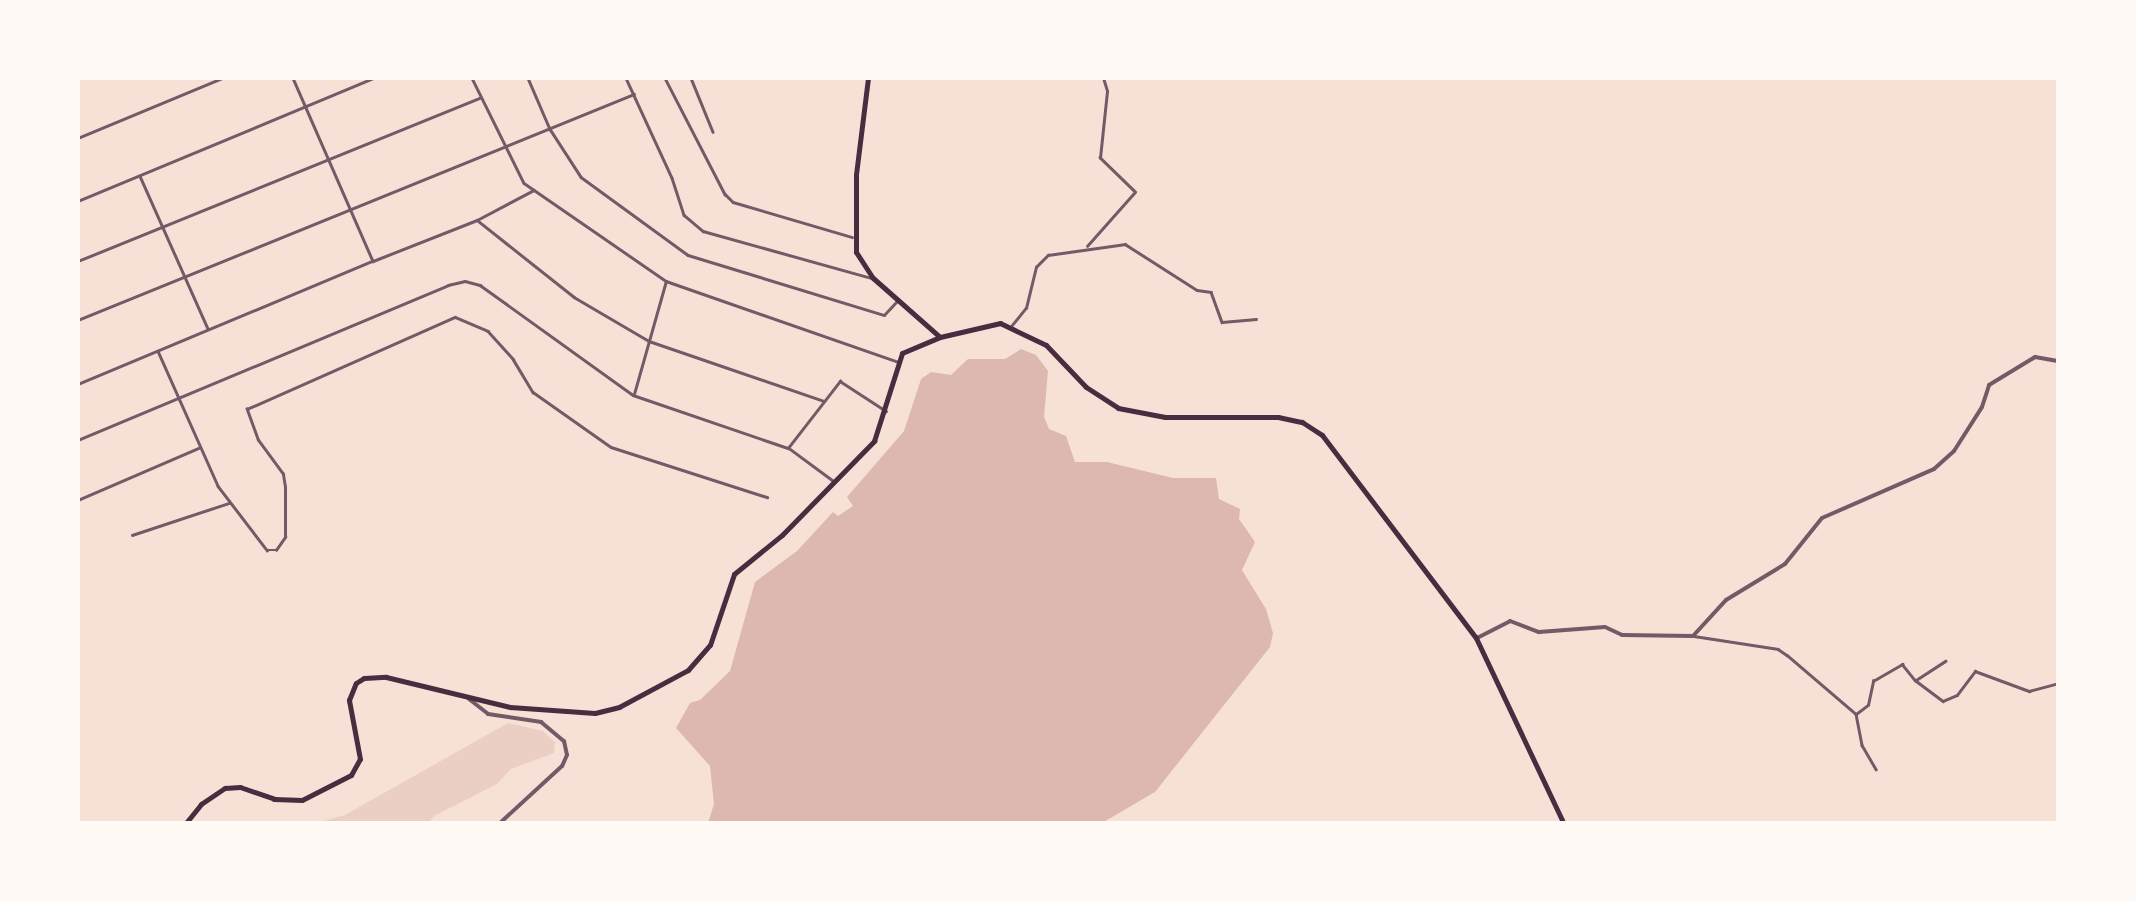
<!DOCTYPE html>
<html>
<head>
<meta charset="utf-8">
<style>
	body { margin:0 }
	#map { position:relative; width:2136px; height:901px; overflow:hidden; background:#f7e1d7; font-family:"Fira Sans",sans-serif }
	div>[style] { position:absolute }
	.green>* { inset:0; background:#ebcfc5 }
	.water>* { inset:0; background:#dcb8b0 }
	.minor>* { height:2.5px; margin:-1.25px; padding:0 1.25px; transform-origin:1.25px; border-radius:1.25px; background:#755966 }
	.tertiary>* { height:4px; margin:-2px; padding:0 2px; transform-origin:2px; border-radius:2px; background:#755966 }
	.secondary>* { height:5px; margin:-2.5px; padding:0 2.5px; transform-origin:2.5px; border-radius:2.5px; background:#4a2c40 }
	span { translate:-50% -50%; white-space:nowrap; text-align:center; line-height:1.15; -webkit-text-stroke:9px #fffaf5; paint-order:stroke }
	.frame { position:absolute; inset:0; border:80px solid #fffaf5; pointer-events:none }
</style>
</head>
<body>
<div id="map">
	<div class="green">
		<i style="clip-path:polygon(508px 723px,543px 731px,555px 742px,554px 753px,511px 769px,497px 784px,434px 816px,429px 823px,316px 823px,345px 815px)"></i>
	</div>
	<div class="water">
		<i style="clip-path:polygon(1021px 349px,1036px 355px,1048px 371px,1044px 417px,1049px 429px,1066px 436px,1075px 462px,1107px 462px,1173px 478px,1216px 478px,1219px 499px,1240px 509px,1239px 519px,1255px 542px,1242px 570px,1266px 609px,1273px 633px,1270px 647px,1155px 792px,1102px 823px,708px 823px,714px 804px,710px 766px,676px 728px,690px 703px,700px 700px,730px 671px,755px 582px,797px 551px,833px 512px,838px 516px,853px 506px,847px 497px,904px 431px,921px 379px,931px 372px,951px 375px,968px 359px,1005px 359px)"></i>
	</div>
	<div class="minor">
		<i style="left:293px;top:78px;width:200px;rotate:66.4deg"></i>
		<i style="left:373px;top:261px;width:112px;rotate:-21.5deg"></i>
		<i style="left:477px;top:220px;width:64px;rotate:-27.8deg"></i>
		<i style="left:472px;top:78px;width:117px;rotate:63.7deg"></i>
		<i style="left:524px;top:183px;width:173px;rotate:34.6deg"></i>
		<i style="left:666px;top:281px;width:244px;rotate:19.2deg"></i>
		<i style="left:528px;top:78px;width:56px;rotate:66.7deg"></i>
		<i style="left:550px;top:129px;width:57px;rotate:57.1deg"></i>
		<i style="left:581px;top:177px;width:132px;rotate:36.1deg"></i>
		<i style="left:688px;top:255px;width:205px;rotate:17deg"></i>
		<i style="left:884px;top:315px;width:21px;rotate:-47deg"></i>
		<i style="left:626px;top:78px;width:110px;rotate:65.3deg"></i>
		<i style="left:672px;top:178px;width:39px;rotate:72deg"></i>
		<i style="left:684px;top:215px;width:25px;rotate:40deg"></i>
		<i style="left:703px;top:231px;width:174px;rotate:15.6deg"></i>
		<i style="left:665px;top:78px;width:131px;rotate:62.7deg"></i>
		<i style="left:725px;top:194px;width:11px;rotate:45deg"></i>
		<i style="left:733px;top:202px;width:124px;rotate:16.4deg"></i>
		<i style="left:691px;top:78px;width:58px;rotate:67.8deg"></i>
		<i style="left:78px;top:138px;width:156px;rotate:-22.6deg"></i>
		<i style="left:140px;top:176px;width:167px;rotate:66deg"></i>
		<i style="left:78px;top:201px;width:321px;rotate:-22.6deg"></i>
		<i style="left:477px;top:220px;width:124px;rotate:38.4deg"></i>
		<i style="left:574px;top:297px;width:87px;rotate:30.4deg"></i>
		<i style="left:649px;top:341px;width:185px;rotate:18.9deg"></i>
		<i style="left:1087px;top:246px;width:72px;rotate:-48.4deg"></i>
		<i style="left:1135px;top:192px;width:49px;rotate:-135.8deg"></i>
		<i style="left:1100px;top:158px;width:67px;rotate:-84deg"></i>
		<i style="left:1107px;top:91px;width:14px;rotate:-107deg"></i>
		<i style="left:78px;top:261px;width:433px;rotate:-22.1deg"></i>
		<i style="left:78px;top:320px;width:600px;rotate:-22.12deg"></i>
		<i style="left:1012px;top:325px;width:22px;rotate:-51deg"></i>
		<i style="left:1026px;top:308px;width:42px;rotate:-76.3deg"></i>
		<i style="left:1036px;top:267px;width:17px;rotate:-45deg"></i>
		<i style="left:1048px;top:255px;width:78px;rotate:-8.1deg"></i>
		<i style="left:1125px;top:244px;width:85px;rotate:32.6deg"></i>
		<i style="left:1197px;top:290px;width:14px;rotate:8deg"></i>
		<i style="left:1211px;top:292px;width:32px;rotate:70deg"></i>
		<i style="left:1222px;top:322px;width:34px;rotate:-5deg"></i>
		<i style="left:158px;top:351px;width:148px;rotate:66deg"></i>
		<i style="left:218px;top:486px;width:81px;rotate:52.6deg"></i>
		<i style="left:267px;top:550px;width:9px"></i>
		<i style="left:276px;top:550px;width:16px;rotate:-55deg"></i>
		<i style="left:285px;top:537px;width:50px;rotate:-90deg"></i>
		<i style="left:285px;top:487px;width:13px;rotate:-99deg"></i>
		<i style="left:283px;top:474px;width:42px;rotate:-126.3deg"></i>
		<i style="left:258px;top:440px;width:33px;rotate:-110deg"></i>
		<i style="left:247px;top:409px;width:227px;rotate:-23.9deg"></i>
		<i style="left:455px;top:317px;width:36px;rotate:23deg"></i>
		<i style="left:488px;top:331px;width:38px;rotate:48deg"></i>
		<i style="left:513px;top:359px;width:39px;rotate:59deg"></i>
		<i style="left:533px;top:392px;width:95px;rotate:35.2deg"></i>
		<i style="left:611px;top:447px;width:164px;rotate:17.8deg"></i>
		<i style="left:78px;top:384px;width:319px;rotate:-22.7deg"></i>
		<i style="left:634px;top:394px;width:117px;rotate:-74.2deg"></i>
		<i style="left:78px;top:440px;width:401px;rotate:-22.7deg"></i>
		<i style="left:448px;top:285px;width:17px;rotate:-13deg"></i>
		<i style="left:465px;top:281px;width:16px;rotate:15deg"></i>
		<i style="left:480px;top:285px;width:188px;rotate:35.7deg"></i>
		<i style="left:633px;top:395px;width:164px;rotate:18.9deg"></i>
		<i style="left:834px;top:482px;width:57px;rotate:-143.5deg"></i>
		<i style="left:788px;top:448px;width:85px;rotate:-52.2deg"></i>
		<i style="left:840px;top:381px;width:55px;rotate:33.1deg"></i>
		<i style="left:78px;top:500px;width:131px;rotate:-23.4deg"></i>
		<i style="left:132px;top:535px;width:102px;rotate:-18.3deg"></i>
		<i style="left:1694px;top:636px;width:85px;rotate:8.8deg"></i>
		<i style="left:1778px;top:649px;width:11px;rotate:34deg"></i>
		<i style="left:1787px;top:655px;width:91px;rotate:40.5deg"></i>
		<i style="left:1856px;top:714px;width:32px;rotate:79deg"></i>
		<i style="left:1862px;top:745px;width:28px;rotate:60deg"></i>
		<i style="left:1916px;top:680px;width:35px;rotate:-33deg"></i>
		<i style="left:1856px;top:714px;width:15px;rotate:-37deg"></i>
		<i style="left:1868px;top:705px;width:25px;rotate:-78deg"></i>
		<i style="left:1873px;top:681px;width:34px;rotate:-30deg"></i>
		<i style="left:1902px;top:664px;width:21px;rotate:51deg"></i>
		<i style="left:1915px;top:680px;width:35px;rotate:37deg"></i>
		<i style="left:1943px;top:701px;width:15px;rotate:-23deg"></i>
		<i style="left:1957px;top:695px;width:30px;rotate:-53deg"></i>
		<i style="left:1975px;top:671px;width:58px;rotate:20.3deg"></i>
		<i style="left:2029px;top:691px;width:30px;rotate:-15deg"></i>
	</div>
	<div class="tertiary">
		<i style="left:1477px;top:638px;width:37px;rotate:-27deg"></i>
		<i style="left:1510px;top:621px;width:31px;rotate:21deg"></i>
		<i style="left:1539px;top:632px;width:66px;rotate:-4.3deg"></i>
		<i style="left:1605px;top:627px;width:19px;rotate:25deg"></i>
		<i style="left:1622px;top:635px;width:71px;rotate:0.8deg"></i>
		<i style="left:1693px;top:636px;width:49px;rotate:-47.5deg"></i>
		<i style="left:1726px;top:600px;width:69px;rotate:-31.4deg"></i>
		<i style="left:1785px;top:564px;width:59px;rotate:-51.2deg"></i>
		<i style="left:1822px;top:518px;width:122px;rotate:-23.6deg"></i>
		<i style="left:1934px;top:469px;width:27px;rotate:-42deg"></i>
		<i style="left:1954px;top:451px;width:52px;rotate:-57.5deg"></i>
		<i style="left:1982px;top:407px;width:23px;rotate:-72deg"></i>
		<i style="left:1989px;top:385px;width:54px;rotate:-31.3deg"></i>
		<i style="left:2035px;top:357px;width:23px;rotate:10deg"></i>
		<i style="left:469px;top:699px;width:24px;rotate:38deg"></i>
		<i style="left:488px;top:714px;width:54px;rotate:8.6deg"></i>
		<i style="left:541px;top:722px;width:30px;rotate:40deg"></i>
		<i style="left:564px;top:741px;width:14px;rotate:78deg"></i>
		<i style="left:567px;top:755px;width:12px;rotate:114deg"></i>
		<i style="left:562px;top:766px;width:86px;rotate:137.4deg"></i>
	</div>
	<div class="secondary">
		<i style="left:868px;top:78px;width:98px;rotate:97.1deg"></i>
		<i style="left:856px;top:175px;width:77px;rotate:90deg"></i>
		<i style="left:856px;top:252px;width:31px;rotate:57deg"></i>
		<i style="left:873px;top:278px;width:89px;rotate:41.4deg"></i>
		<i style="left:185px;top:824px;width:26px;rotate:-51deg"></i>
		<i style="left:201px;top:804px;width:29px;rotate:-34deg"></i>
		<i style="left:225px;top:788px;width:15px;rotate:-4deg"></i>
		<i style="left:240px;top:787px;width:36px;rotate:19deg"></i>
		<i style="left:274px;top:799px;width:28px;rotate:2deg"></i>
		<i style="left:302px;top:800px;width:55px;rotate:-27deg"></i>
		<i style="left:351px;top:775px;width:18px;rotate:-61deg"></i>
		<i style="left:360px;top:759px;width:60px;rotate:-100.6deg"></i>
		<i style="left:349px;top:700px;width:18px;rotate:-68deg"></i>
		<i style="left:356px;top:683px;width:9px;rotate:-32deg"></i>
		<i style="left:364px;top:678px;width:22px;rotate:-3deg"></i>
		<i style="left:386px;top:677px;width:128px;rotate:13.6deg"></i>
		<i style="left:510px;top:707px;width:85px;rotate:4deg"></i>
		<i style="left:595px;top:713px;width:25px;rotate:-14deg"></i>
		<i style="left:619px;top:707px;width:78px;rotate:-28.2deg"></i>
		<i style="left:688px;top:670px;width:33px;rotate:-49deg"></i>
		<i style="left:710px;top:645px;width:75px;rotate:-71.3deg"></i>
		<i style="left:734px;top:574px;width:62px;rotate:-39.1deg"></i>
		<i style="left:782px;top:535px;width:132px;rotate:-45.6deg"></i>
		<i style="left:874px;top:441px;width:92px;rotate:-72.3deg"></i>
		<i style="left:902px;top:353px;width:41px;rotate:-22.8deg"></i>
		<i style="left:940px;top:337px;width:62px;rotate:-13.1deg"></i>
		<i style="left:1000px;top:323px;width:51px;rotate:25.6deg"></i>
		<i style="left:1046px;top:345px;width:58px;rotate:46.4deg"></i>
		<i style="left:1086px;top:387px;width:38px;rotate:33deg"></i>
		<i style="left:1118px;top:408px;width:48px;rotate:10.8deg"></i>
		<i style="left:1165px;top:417px;width:113px"></i>
		<i style="left:1278px;top:417px;width:25px;rotate:12deg"></i>
		<i style="left:1302px;top:422px;width:24px;rotate:33deg"></i>
		<i style="left:1322px;top:435px;width:255px;rotate:52.8deg"></i>
		<i style="left:1476px;top:638px;width:206px;rotate:64.7deg"></i>
	</div>
	<div class="frame"></div>
</div>
</body>
</html>
